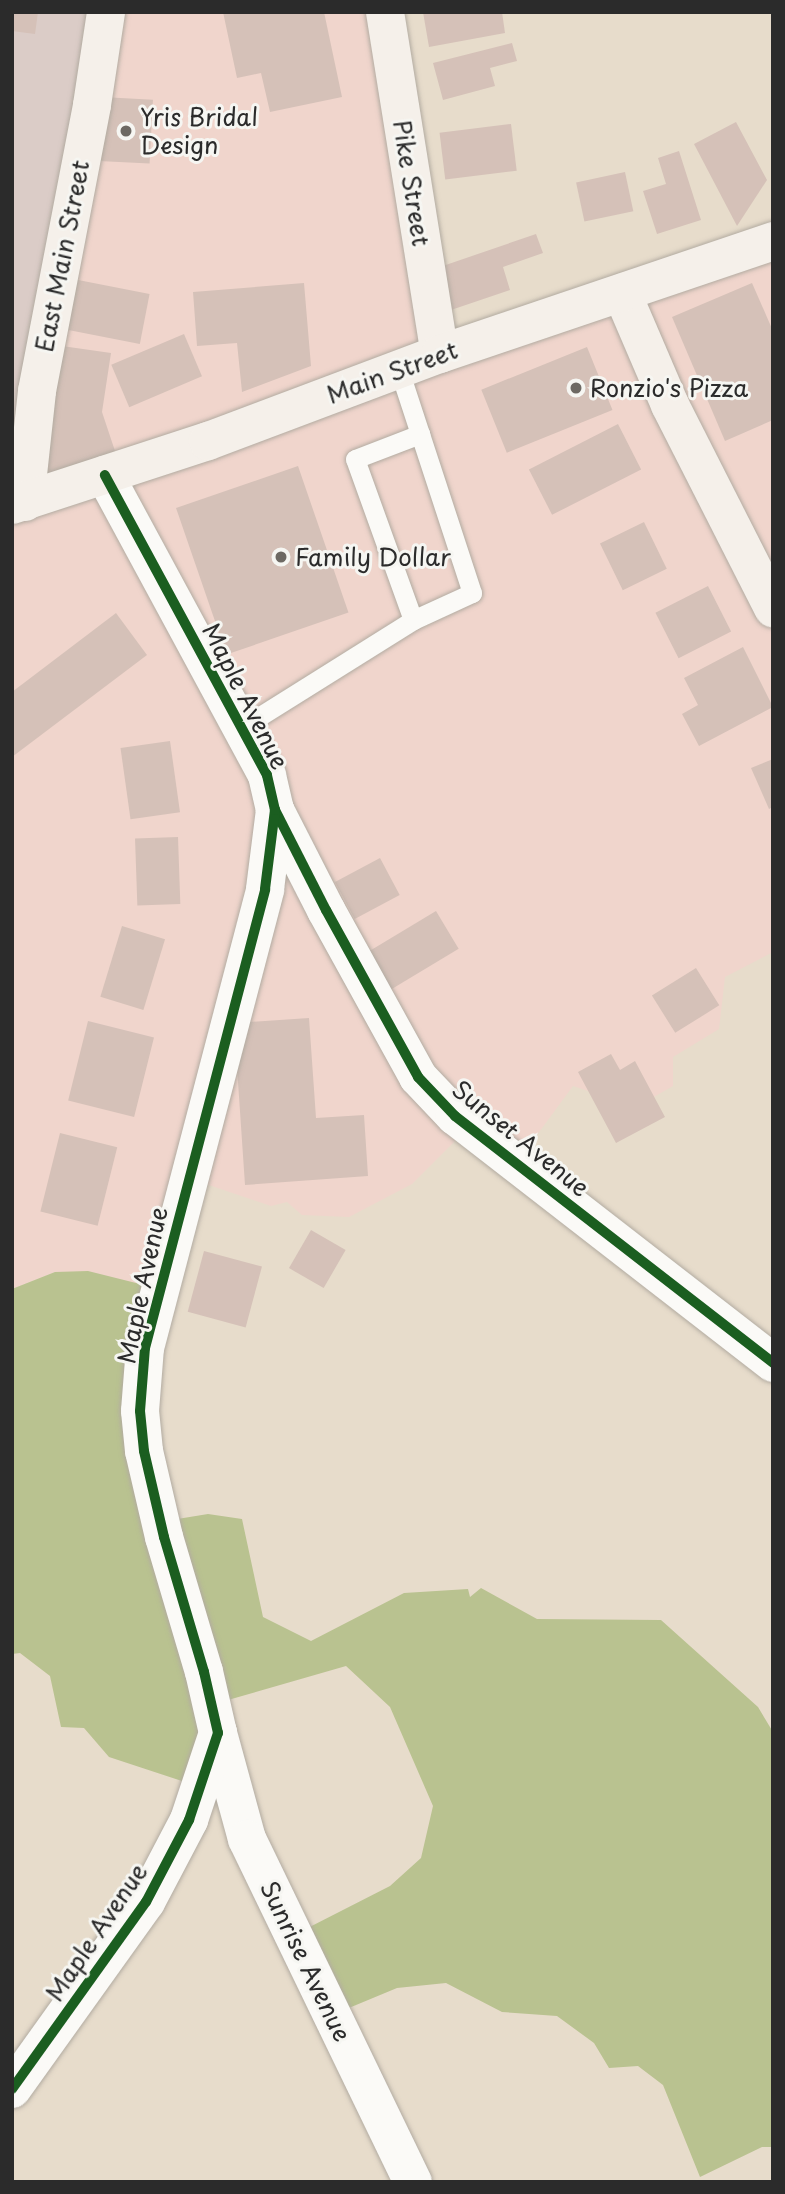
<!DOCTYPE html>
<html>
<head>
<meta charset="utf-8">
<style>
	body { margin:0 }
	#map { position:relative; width:785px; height:2194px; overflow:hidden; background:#e7dccb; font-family:"Playpen Sans",sans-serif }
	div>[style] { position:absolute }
	.built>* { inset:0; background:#f0d5cc }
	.industrial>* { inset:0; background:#dbccc7 }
	.forest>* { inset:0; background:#b9c290 }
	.building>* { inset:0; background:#d5c1b8; transform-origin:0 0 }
	.roads { filter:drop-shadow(0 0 2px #b2aba1) drop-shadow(0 0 2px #b2aba1) }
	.lane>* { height:19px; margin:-9.5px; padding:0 9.5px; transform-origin:9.5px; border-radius:9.5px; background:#fbfaf7 }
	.street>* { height:38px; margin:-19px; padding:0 19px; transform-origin:19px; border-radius:19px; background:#fbfaf7 }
	.secondary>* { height:38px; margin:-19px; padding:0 19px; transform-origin:19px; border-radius:19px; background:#f5f0ea }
	.cycleway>* { height:10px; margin:-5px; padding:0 5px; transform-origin:5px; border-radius:5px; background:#1b5e20 }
	.dots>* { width:19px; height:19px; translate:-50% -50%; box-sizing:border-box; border:4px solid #f6f6f2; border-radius:50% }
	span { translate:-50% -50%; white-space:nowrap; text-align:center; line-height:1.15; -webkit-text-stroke:6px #f6f6f2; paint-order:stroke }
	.poi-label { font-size:24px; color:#2b2b2b }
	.left { translate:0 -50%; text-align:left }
	.street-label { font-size:24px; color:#2b2b2b }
	.frame { position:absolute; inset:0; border:14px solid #2b2b2b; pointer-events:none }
</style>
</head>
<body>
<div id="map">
	<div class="built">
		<i style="clip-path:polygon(104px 12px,381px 12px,436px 348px,773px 237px,773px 952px,725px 977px,719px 1029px,673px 1057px,673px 1086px,612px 1121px,588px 1091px,573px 1086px,520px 1158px,464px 1132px,412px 1184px,349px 1217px,302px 1215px,287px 1202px,271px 1206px,191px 1179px,152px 1287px,55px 1272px,12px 1289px,12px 503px)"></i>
	</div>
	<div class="industrial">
		<i style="clip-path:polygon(12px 12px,104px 12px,12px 503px)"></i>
	</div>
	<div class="forest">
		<i style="clip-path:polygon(88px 1271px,152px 1287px,159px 1522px,208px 1514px,242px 1519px,263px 1617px,311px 1641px,404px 1593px,468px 1589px,470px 1597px,481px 1588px,537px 1619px,661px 1620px,758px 1707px,773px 1732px,773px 2147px,762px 2147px,700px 2177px,663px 2085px,638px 2066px,609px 2068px,594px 2043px,557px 2016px,502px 2012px,446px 1983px,397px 1988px,332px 2015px,292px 1936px,390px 1886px,421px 1858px,433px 1806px,390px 1707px,346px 1666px,221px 1702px,194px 1785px,109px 1757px,84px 1728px,61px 1727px,50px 1676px,20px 1653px,12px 1654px,12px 1289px,55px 1272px)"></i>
	</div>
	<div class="building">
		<i style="clip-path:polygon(12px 12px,38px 12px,35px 34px,12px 31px)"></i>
		<i style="clip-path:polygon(223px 12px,324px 12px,342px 97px,270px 112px,261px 73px,237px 78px)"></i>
		<i style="clip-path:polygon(423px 12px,502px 12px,505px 33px,429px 47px)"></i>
		<i style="clip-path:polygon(512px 43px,517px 61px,490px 68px,495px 86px,443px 100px,433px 63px)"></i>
		<i style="left:102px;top:97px;width:51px;height:64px;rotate:3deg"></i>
		<i style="clip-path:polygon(736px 122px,767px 180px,737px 226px,694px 144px)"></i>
		<i style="left:511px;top:124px;width:47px;height:72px;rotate:83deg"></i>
		<i style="clip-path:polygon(679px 151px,701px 220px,657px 234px,643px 191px,666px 184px,658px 158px)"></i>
		<i style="left:625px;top:172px;width:40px;height:50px;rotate:78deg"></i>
		<i style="clip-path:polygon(536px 234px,543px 253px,503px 267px,510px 290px,451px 310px,437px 268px)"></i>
		<i style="left:73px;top:279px;width:78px;height:51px;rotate:11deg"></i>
		<i style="clip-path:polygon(304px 283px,311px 366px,242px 392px,237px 343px,197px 346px,193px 292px)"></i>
		<i style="clip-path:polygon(752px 283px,773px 331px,773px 420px,725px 441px,672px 317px)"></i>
		<i style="left:184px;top:334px;width:46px;height:79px;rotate:67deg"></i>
		<i style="clip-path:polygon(62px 346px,111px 353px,102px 412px,117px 457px,42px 483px)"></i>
		<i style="left:587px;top:347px;width:68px;height:114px;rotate:68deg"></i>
		<i style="left:618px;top:424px;width:51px;height:100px;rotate:63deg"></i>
		<i style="left:298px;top:466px;width:155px;height:129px;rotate:71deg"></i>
		<i style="left:644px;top:522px;width:52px;height:49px;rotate:64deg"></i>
		<i style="left:708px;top:586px;width:51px;height:59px;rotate:63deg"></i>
		<i style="clip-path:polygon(116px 613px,147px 655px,12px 757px,12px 692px)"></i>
		<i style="clip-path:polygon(743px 647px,773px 707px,699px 746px,682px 714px,698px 705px,684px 678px)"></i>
		<i style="left:170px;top:741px;width:72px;height:50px;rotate:82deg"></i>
		<i style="clip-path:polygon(773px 759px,773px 807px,769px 809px,751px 768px)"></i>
		<i style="left:178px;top:837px;width:67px;height:43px;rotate:88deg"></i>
		<i style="left:380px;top:858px;width:42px;height:51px;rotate:62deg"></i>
		<i style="left:436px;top:911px;width:44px;height:79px;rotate:59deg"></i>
		<i style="left:122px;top:926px;width:45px;height:74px;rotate:17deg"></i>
		<i style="left:696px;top:968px;width:44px;height:52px;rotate:58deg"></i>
		<i style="clip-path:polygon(309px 1018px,316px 1118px,364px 1115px,368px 1176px,245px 1185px,234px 1023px)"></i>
		<i style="left:88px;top:1021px;width:68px;height:82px;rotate:14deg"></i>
		<i style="clip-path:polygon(611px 1054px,620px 1070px,635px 1061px,665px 1117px,616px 1143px,578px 1072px)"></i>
		<i style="left:60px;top:1133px;width:59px;height:81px;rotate:14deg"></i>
		<i style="left:311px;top:1230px;width:40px;height:44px;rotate:30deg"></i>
		<i style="left:204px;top:1251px;width:60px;height:63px;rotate:15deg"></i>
	</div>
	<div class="roads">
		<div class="lane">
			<i style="left:413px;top:620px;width:171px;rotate:-109.8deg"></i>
			<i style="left:355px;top:459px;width:70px;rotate:-21deg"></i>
			<i style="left:241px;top:728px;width:203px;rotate:-32.1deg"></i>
			<i style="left:413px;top:620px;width:65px;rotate:-24.6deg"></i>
			<i style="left:472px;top:593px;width:236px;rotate:-108.1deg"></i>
		</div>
		<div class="street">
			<i style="left:275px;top:810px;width:112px;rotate:63deg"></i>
			<i style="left:326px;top:910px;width:191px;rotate:61.1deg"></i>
			<i style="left:418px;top:1077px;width:54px;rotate:46.5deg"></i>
			<i style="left:455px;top:1116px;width:403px;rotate:37.8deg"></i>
			<i style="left:218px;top:1733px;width:110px;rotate:74.7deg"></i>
			<i style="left:247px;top:1839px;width:381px;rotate:64.2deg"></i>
			<i style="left:12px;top:2089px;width:230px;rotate:-54.4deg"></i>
			<i style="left:146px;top:1902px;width:93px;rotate:-62.3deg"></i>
			<i style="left:189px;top:1820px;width:92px;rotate:-71.6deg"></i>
			<i style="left:218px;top:1733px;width:63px;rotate:-102.9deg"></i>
			<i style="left:204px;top:1672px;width:141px;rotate:-106.5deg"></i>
			<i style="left:164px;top:1537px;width:88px;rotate:-103.1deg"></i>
			<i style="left:144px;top:1451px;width:40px;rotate:-95.7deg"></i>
			<i style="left:140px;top:1411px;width:63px;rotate:-85.5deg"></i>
			<i style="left:145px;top:1348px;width:474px;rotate:-75.3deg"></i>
			<i style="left:265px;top:889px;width:80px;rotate:-82.8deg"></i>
			<i style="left:275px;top:810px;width:36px;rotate:-103deg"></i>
			<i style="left:267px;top:775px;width:341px;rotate:-118.4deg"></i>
		</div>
		<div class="secondary">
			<i style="left:385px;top:12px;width:346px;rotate:80.9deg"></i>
			<i style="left:622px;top:293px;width:122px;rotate:66.8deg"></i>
			<i style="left:670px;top:405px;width:228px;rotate:63.1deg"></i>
			<i style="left:25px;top:502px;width:112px;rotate:-83.8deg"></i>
			<i style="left:37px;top:391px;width:291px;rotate:-79.1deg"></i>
			<i style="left:92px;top:105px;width:94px;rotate:-81.4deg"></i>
			<i style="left:12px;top:505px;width:206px;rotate:-18.1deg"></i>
			<i style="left:208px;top:441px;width:248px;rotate:-20.6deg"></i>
			<i style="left:440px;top:354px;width:352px;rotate:-18.7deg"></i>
		</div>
	</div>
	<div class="cycleway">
		<i style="left:275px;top:810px;width:112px;rotate:63deg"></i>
		<i style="left:326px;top:910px;width:191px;rotate:61.1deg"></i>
		<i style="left:418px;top:1077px;width:54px;rotate:46.5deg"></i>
		<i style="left:455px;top:1116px;width:403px;rotate:37.8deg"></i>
		<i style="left:12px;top:2089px;width:230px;rotate:-54.4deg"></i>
		<i style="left:146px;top:1902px;width:93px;rotate:-62.3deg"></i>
		<i style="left:189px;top:1820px;width:92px;rotate:-71.6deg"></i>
		<i style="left:218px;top:1733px;width:63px;rotate:-102.9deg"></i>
		<i style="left:204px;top:1672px;width:141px;rotate:-106.5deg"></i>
		<i style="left:164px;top:1537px;width:88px;rotate:-103.1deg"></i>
		<i style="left:144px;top:1451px;width:40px;rotate:-95.7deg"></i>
		<i style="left:140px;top:1411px;width:63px;rotate:-85.5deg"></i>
		<i style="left:145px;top:1348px;width:474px;rotate:-75.3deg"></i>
		<i style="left:265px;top:889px;width:80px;rotate:-82.8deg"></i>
		<i style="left:275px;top:810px;width:36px;rotate:-103deg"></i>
		<i style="left:267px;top:775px;width:341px;rotate:-118.4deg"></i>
	</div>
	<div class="dots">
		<i style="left:126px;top:131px;background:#6d6963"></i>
		<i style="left:576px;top:388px;background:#6d6963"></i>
		<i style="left:281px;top:557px;background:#6d6963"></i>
	</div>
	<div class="poi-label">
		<span class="left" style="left:140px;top:131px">Yris Bridal<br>Design</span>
		<span class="left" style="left:590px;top:388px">Ronzio's Pizza</span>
		<span class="left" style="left:295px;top:557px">Family Dollar</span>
	</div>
	<div class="street-label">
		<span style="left:412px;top:183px;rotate:81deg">Pike Street</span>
		<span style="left:62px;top:256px;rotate:-79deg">East Main Street</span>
		<span style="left:392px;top:372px;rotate:-20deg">Main Street</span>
		<span style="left:246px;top:696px;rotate:63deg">Maple Avenue</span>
		<span style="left:521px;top:1138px;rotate:39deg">Sunset Avenue</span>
		<span style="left:142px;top:1285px;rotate:-78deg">Maple Avenue</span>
		<span style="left:96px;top:1932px;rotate:-56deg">Maple Avenue</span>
		<span style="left:306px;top:1961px;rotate:64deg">Sunrise Avenue</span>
	</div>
	<div class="frame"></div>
</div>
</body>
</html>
